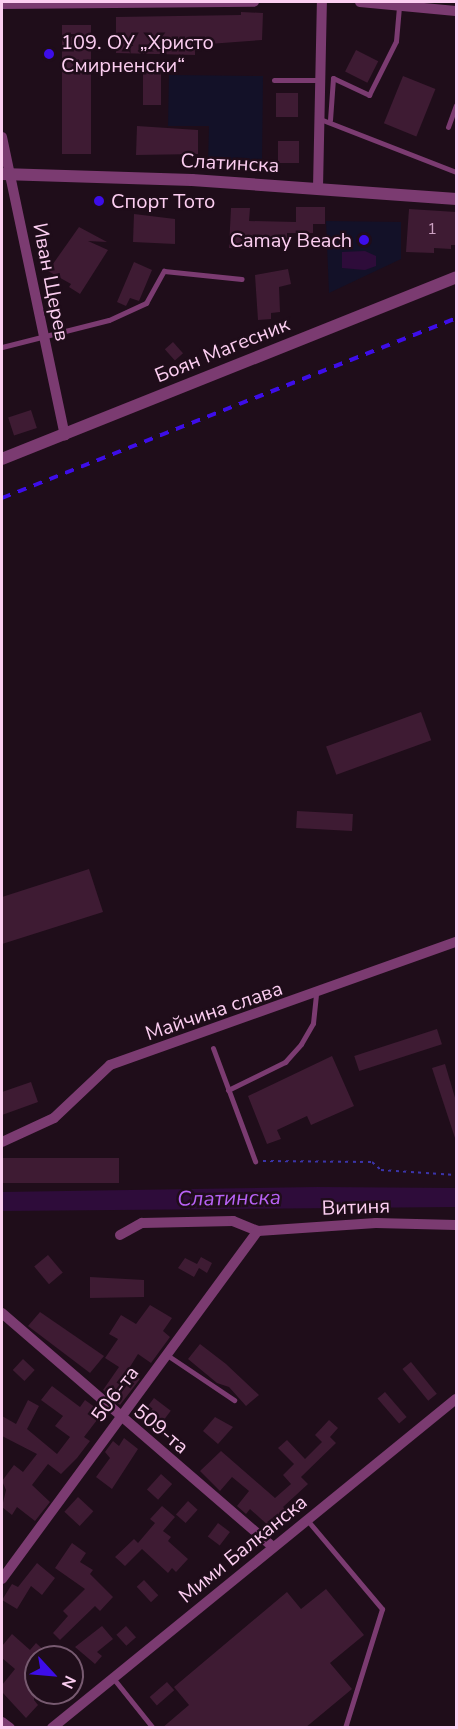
<!DOCTYPE html>
<html>
<head>
<meta charset="utf-8">
<style>
	body { margin:0 }
	#map { position:relative; width:458px; height:1729px; overflow:hidden; background:#1f0d1a; font-family:"Nunito Sans",sans-serif }
	div>[style] { position:absolute }
	.green>* { inset:0; background:#131128 }
	.water>* { inset:0; background:#2e0c3a }
	.building>* { inset:0; background:#3e1b33; transform-origin:0 0 }
	.path>* { height:2px; margin-top:-1px; transform-origin:0; background:repeating-linear-gradient(90deg,#3b34aa 0 3px,transparent 0 7.5px) }
	.service>* { height:5px; margin:-2.5px; padding:0 2.5px; transform-origin:2.5px; border-radius:2.5px; background:#7b3b71 }
	.minor>* { height:10px; margin:-5px; padding:0 5px; transform-origin:5px; border-radius:5px; background:#7b3b71 }
	.tertiary>* { height:12px; margin:-6px; padding:0 6px; transform-origin:6px; border-radius:6px; background:#7b3b71 }
	.rail>* { height:4px; margin-top:-2px; transform-origin:0; background:repeating-linear-gradient(90deg,#3d0de9 0 9px,transparent 0 17px) }
	.dots>* { width:16px; height:16px; translate:-50% -50%; box-sizing:border-box; border:3px solid #1f0d1a; border-radius:50% }
	span { translate:-50% -50%; white-space:nowrap; text-align:center; line-height:1.15; -webkit-text-stroke:5px #1f0d1a; paint-order:stroke }
	.number-label { font-size:16px; color:#cca1c2 }
	.number-label span { -webkit-text-stroke-width:0 }
	.poi-label { font-size:20px; color:#fccef1 }
	.left { translate:0 -50%; text-align:left }
	.right { translate:-100% -50%; text-align:right }
	.street-label { font-size:20px; color:#fccef1 }
	.water-label { font-size:21px; color:#b862f6; font-style:italic }
	.frame { position:absolute; inset:0; border:3px solid #fccef1; pointer-events:none }
	.north { position:absolute; left:24px; top:1645px; width:60px; height:60px; box-sizing:border-box; background:#1f0d1a; border:2px solid #775a70; border-radius:50%; rotate:116deg; font-size:16px; font-weight:700; line-height:24px; text-align:center; color:#fccef1 }
	.north::after { content:''; display:block; margin:auto; width:21px; height:27px; background:#3d0de9; clip-path:polygon(50% 0,100% 100%,50% 72%,0 100%) }
</style>
</head>
<body>
<div id="map">
	<div class="green">
		<i style="clip-path:polygon(169px 75px,263px 76px,262px 164px,208px 164px,209px 126px,168px 126px)"></i>
		<i style="clip-path:polygon(326px 221px,401px 222px,401px 259px,329px 293px)"></i>
	</div>
	<div class="water">
		<i style="clip-path:polygon(365px 251px,376px 256px,376px 266px,365px 270px,342px 268px,342px 252px)"></i>
		<i style="clip-path:polygon(317px 1187px,456px 1188px,456px 1207px,2px 1211px,2px 1192px)"></i>
	</div>
	<div class="building">
		<i style="clip-path:polygon(241px 12px,263px 13px,262px 40px,195px 45px,195px 55px,116px 53px,116px 17px,241px 15px)"></i>
		<i style="left:62px;top:25px;width:29px;height:129px"></i>
		<i style="left:356px;top:50px;width:25px;height:24px;rotate:27deg"></i>
		<i style="left:143px;top:73px;width:18px;height:32px"></i>
		<i style="left:403px;top:76px;width:35px;height:51px;rotate:22deg"></i>
		<i style="left:276px;top:93px;width:22px;height:24px"></i>
		<i style="clip-path:polygon(137px 126px,198px 130px,198px 154px,136px 155px)"></i>
		<i style="left:278px;top:141px;width:21px;height:22px"></i>
		<i style="clip-path:polygon(296px 207px,325px 207px,325px 224px,313px 224px,313px 233px,287px 233px,287px 244px,249px 242px,249px 249px,229px 248px,231px 208px,250px 208px,249px 221px,296px 222px)"></i>
		<i style="clip-path:polygon(409px 209px,456px 212px,456px 245px,451px 245px,451px 249px,434px 248px,434px 253px,406px 252px)"></i>
		<i style="clip-path:polygon(134px 214px,175px 219px,175px 244px,133px 242px)"></i>
		<i style="clip-path:polygon(79px 227px,107px 242px,88px 241px,108px 250px,80px 294px,69px 287px,71px 284px,48px 271px)"></i>
		<i style="clip-path:polygon(134px 262px,152px 270px,139px 301px,130px 298px,126px 306px,117px 302px)"></i>
		<i style="clip-path:polygon(288px 269px,291px 284px,279px 287px,280px 312px,271px 313px,271px 319px,258px 320px,255px 275px)"></i>
		<i style="left:173px;top:342px;width:15px;height:11px;rotate:48deg"></i>
		<i style="left:31px;top:410px;width:19px;height:24px;rotate:72deg"></i>
		<i style="left:421px;top:712px;width:30px;height:101px;rotate:70deg"></i>
		<i style="left:297px;top:811px;width:56px;height:17px;rotate:3deg"></i>
		<i style="clip-path:polygon(89px 869px,103px 912px,2px 944px,2px 897px)"></i>
		<i style="left:437px;top:1029px;width:16px;height:87px;rotate:72deg"></i>
		<i style="clip-path:polygon(332px 1056px,354px 1106px,311px 1125px,307px 1116px,277px 1130px,281px 1139px,267px 1144px,248px 1096px)"></i>
		<i style="clip-path:polygon(445px 1064px,456px 1101px,455px 1138px,432px 1068px)"></i>
		<i style="clip-path:polygon(31px 1082px,38px 1102px,2px 1115px,2px 1092px)"></i>
		<i style="left:119px;top:1158px;width:25px;height:116px;rotate:90deg"></i>
		<i style="left:48px;top:1255px;width:23px;height:18px;rotate:50deg"></i>
		<i style="clip-path:polygon(201px 1257px,212px 1263px,207px 1273px,199px 1268px,194px 1277px,178px 1268px,185px 1258px,197px 1264px)"></i>
		<i style="clip-path:polygon(90px 1277px,144px 1280px,144px 1297px,90px 1298px)"></i>
		<i style="clip-path:polygon(150px 1305px,172px 1318px,163px 1331px,170px 1337px,151px 1363px,138px 1354px,128px 1370px,140px 1379px,120px 1405px,103px 1390px,119px 1367px,105px 1358px,118px 1339px,109px 1334px,121px 1315px,136px 1324px)"></i>
		<i style="clip-path:polygon(40px 1312px,104px 1356px,90px 1373px,28px 1326px)"></i>
		<i style="clip-path:polygon(200px 1344px,226px 1364px,259px 1395px,246px 1406px,229px 1387px,217px 1383px,188px 1359px)"></i>
		<i style="left:23px;top:1359px;width:16px;height:15px;rotate:43deg"></i>
		<i style="left:411px;top:1362px;width:41px;height:11px;rotate:51deg"></i>
		<i style="clip-path:polygon(52px 1386px,80px 1407px,85px 1400px,96px 1408px,91px 1416px,97px 1420px,84px 1437px,90px 1441px,77px 1458px,61px 1474px,48px 1464px,32px 1485px,50px 1502px,35px 1521px,17px 1507px,12px 1515px,2px 1507px,6px 1490px,2px 1481px,14px 1465px,23px 1472px,37px 1454px,2px 1436px,2px 1416px,16px 1424px,28px 1400px,39px 1406px,27px 1429px,57px 1454px,70px 1437px,55px 1426px,63px 1416px,41px 1400px)"></i>
		<i style="left:385px;top:1392px;width:33px;height:10px;rotate:49deg"></i>
		<i style="left:154px;top:1398px;width:21px;height:16px;rotate:37deg"></i>
		<i style="clip-path:polygon(215px 1417px,233px 1427px,218px 1444px,203px 1431px)"></i>
		<i style="clip-path:polygon(329px 1420px,338px 1428px,330px 1437px,336px 1443px,301px 1477px,308px 1484px,283px 1507px,286px 1510px,271px 1528px,250px 1509px,246px 1514px,237px 1506px,249px 1491px,232px 1477px,220px 1491px,200px 1471px,221px 1451px,275px 1498px,291px 1484px,283px 1475px,294px 1464px,278px 1448px,287px 1440px,305px 1459px,322px 1442px,315px 1435px)"></i>
		<i style="clip-path:polygon(124px 1438px,138px 1449px,112px 1489px,96px 1477px,110px 1458px,105px 1452px,113px 1441px,119px 1446px)"></i>
		<i style="left:161px;top:1474px;width:15px;height:21px;rotate:42deg"></i>
		<i style="left:78px;top:1497px;width:21px;height:20px;rotate:43deg"></i>
		<i style="left:188px;top:1501px;width:13px;height:18px;rotate:42deg"></i>
		<i style="clip-path:polygon(162px 1506px,175px 1517px,163px 1531px,171px 1537px,168px 1541px,188px 1559px,176px 1572px,172px 1568px,168px 1573px,142px 1549px,125px 1566px,115px 1557px,134px 1539px,138px 1543px,155px 1523px,150px 1519px)"></i>
		<i style="left:218px;top:1523px;width:15px;height:17px;rotate:37deg"></i>
		<i style="clip-path:polygon(72px 1543px,86px 1553px,80px 1562px,93px 1570px,90px 1574px,113px 1597px,100px 1611px,95px 1606px,60px 1640px,53px 1633px,68px 1616px,63px 1611px,85px 1589px,55px 1568px)"></i>
		<i style="clip-path:polygon(37px 1563px,55px 1578px,42px 1595px,31px 1586px,17px 1609px,2px 1600px,12px 1584px,18px 1587px)"></i>
		<i style="left:144px;top:1580px;width:21px;height:10px;rotate:47deg"></i>
		<i style="clip-path:polygon(326px 1589px,364px 1635px,330px 1663px,352px 1689px,305px 1728px,162px 1728px,189px 1705px,174px 1687px,287px 1592px,301px 1609px)"></i>
		<i style="clip-path:polygon(102px 1626px,113px 1639px,97px 1652px,102px 1656px,95px 1664px,75px 1647px)"></i>
		<i style="left:126px;top:1626px;width:15px;height:13px;rotate:48deg"></i>
		<i style="clip-path:polygon(12px 1634px,30px 1650px,36px 1643px,51px 1657px,36px 1657px,34px 1700px,38px 1705px,26px 1718px,2px 1692px,2px 1685px,15px 1669px,2px 1658px,2px 1646px)"></i>
		<i style="left:167px;top:1682px;width:11px;height:23px;rotate:49deg"></i>
	</div>
	<div class="path">
		<i style="left:263px;top:1161px;width:109px;rotate:0.5deg"></i>
		<i style="left:372px;top:1162px;width:12px;rotate:42deg"></i>
		<i style="left:381px;top:1170px;width:75px;rotate:3.8deg"></i>
		<i style="left:456px;top:1175px;width:38px;rotate:90deg"></i>
	</div>
	<div class="service">
		<i style="left:274px;top:80px;width:47px"></i>
		<i style="left:320px;top:119px;width:146px;rotate:21.3deg"></i>
		<i style="left:330px;top:120px;width:42px;rotate:-85.9deg"></i>
		<i style="left:333px;top:78px;width:40px;rotate:25deg"></i>
		<i style="left:369px;top:95px;width:60px;rotate:-63.4deg"></i>
		<i style="left:396px;top:41px;width:34px;rotate:-85deg"></i>
		<i style="left:448px;top:127px;width:23px;rotate:-70deg"></i>
		<i style="left:2px;top:347px;width:110px;rotate:-14.2deg"></i>
		<i style="left:109px;top:320px;width:41px;rotate:-24.7deg"></i>
		<i style="left:146px;top:303px;width:37px;rotate:-61deg"></i>
		<i style="left:164px;top:271px;width:78px;rotate:5.9deg"></i>
		<i style="left:213px;top:1048px;width:121px;rotate:69.6deg"></i>
		<i style="left:228px;top:1090px;width:64px;rotate:-26.2deg"></i>
		<i style="left:285px;top:1062px;width:24px;rotate:-48deg"></i>
		<i style="left:301px;top:1044px;width:24px;rotate:-60deg"></i>
		<i style="left:313px;top:1023px;width:28px;rotate:-84deg"></i>
		<i style="left:167px;top:1355px;width:81px;rotate:33.9deg"></i>
		<i style="left:308px;top:1521px;width:115px;rotate:49.9deg"></i>
		<i style="left:382px;top:1609px;width:125px;rotate:107.3deg"></i>
		<i style="left:113px;top:1678px;width:64px;rotate:51.3deg"></i>
	</div>
	<div class="minor">
		<i style="left:360px;top:2px;width:96px;rotate:5.4deg"></i>
		<i style="left:2px;top:4px;width:252px;rotate:-0.5deg"></i>
		<i style="left:2px;top:137px;width:305px;rotate:78.1deg"></i>
		<i style="left:318px;top:188px;width:186px;rotate:-88.8deg"></i>
		<i style="left:2px;top:1142px;width:57px;rotate:-24.8deg"></i>
		<i style="left:54px;top:1118px;width:77px;rotate:-43.4deg"></i>
		<i style="left:110px;top:1065px;width:367px;rotate:-19.6deg"></i>
		<i style="left:120px;top:1235px;width:25px;rotate:-29deg"></i>
		<i style="left:142px;top:1223px;width:91px;rotate:-1.3deg"></i>
		<i style="left:233px;top:1221px;width:27px;rotate:22deg"></i>
		<i style="left:258px;top:1231px;width:118px;rotate:-3.9deg"></i>
		<i style="left:376px;top:1223px;width:80px;rotate:1.4deg"></i>
		<i style="left:2px;top:1313px;width:358px;rotate:40.8deg"></i>
		<i style="left:2px;top:1579px;width:432px;rotate:-53.7deg"></i>
		<i style="left:2px;top:1722px;width:10px;rotate:37deg"></i>
		<i style="left:52px;top:1728px;width:521px;rotate:-39.16deg"></i>
	</div>
	<div class="tertiary">
		<i style="left:2px;top:174px;width:190px;rotate:1.8deg"></i>
		<i style="left:192px;top:180px;width:265px;rotate:4.1deg"></i>
		<i style="left:2px;top:459px;width:489px;rotate:-21.8deg"></i>
	</div>
	<div class="rail">
		<i style="left:2px;top:498px;width:488px;rotate:-21.6deg"></i>
	</div>
	<div class="dots">
		<i style="left:49px;top:54px;background:#3d0de9"></i>
		<i style="left:99px;top:201px;background:#3d0de9"></i>
		<i style="left:364px;top:240px;background:#3d0de9"></i>
	</div>
	<div class="number-label">
		<span style="left:432px;top:229px">1</span>
	</div>
	<div class="poi-label">
		<span class="left" style="left:61px;top:54px">109. ОУ „Христо<br>Смирненски“</span>
		<span class="left" style="left:111px;top:201px">Спорт Тото</span>
		<span class="right" style="left:352px;top:240px">Camay Beach</span>
	</div>
	<div class="street-label">
		<span style="left:230px;top:163px;rotate:3deg">Слатинска</span>
		<span style="left:51px;top:282px;rotate:79deg">Иван Щерев</span>
		<span style="left:222px;top:350px;rotate:-22deg">Боян Магесник</span>
		<span style="left:214px;top:1011px;rotate:-19deg">Майчина слава</span>
		<span style="left:356px;top:1207px;rotate:-2deg">Витиня</span>
		<span style="left:115px;top:1394px;rotate:-53deg">506-та</span>
		<span style="left:161px;top:1429px;rotate:40deg">509-та</span>
		<span style="left:243px;top:1549px;rotate:-39deg">Мими Балканска</span>
	</div>
	<div class="water-label">
		<span style="left:229px;top:1198px;rotate:-1deg">Слатинска</span>
	</div>
	<div class="frame"></div>
	<div class="north">N</div>
</div>
</body>
</html>
